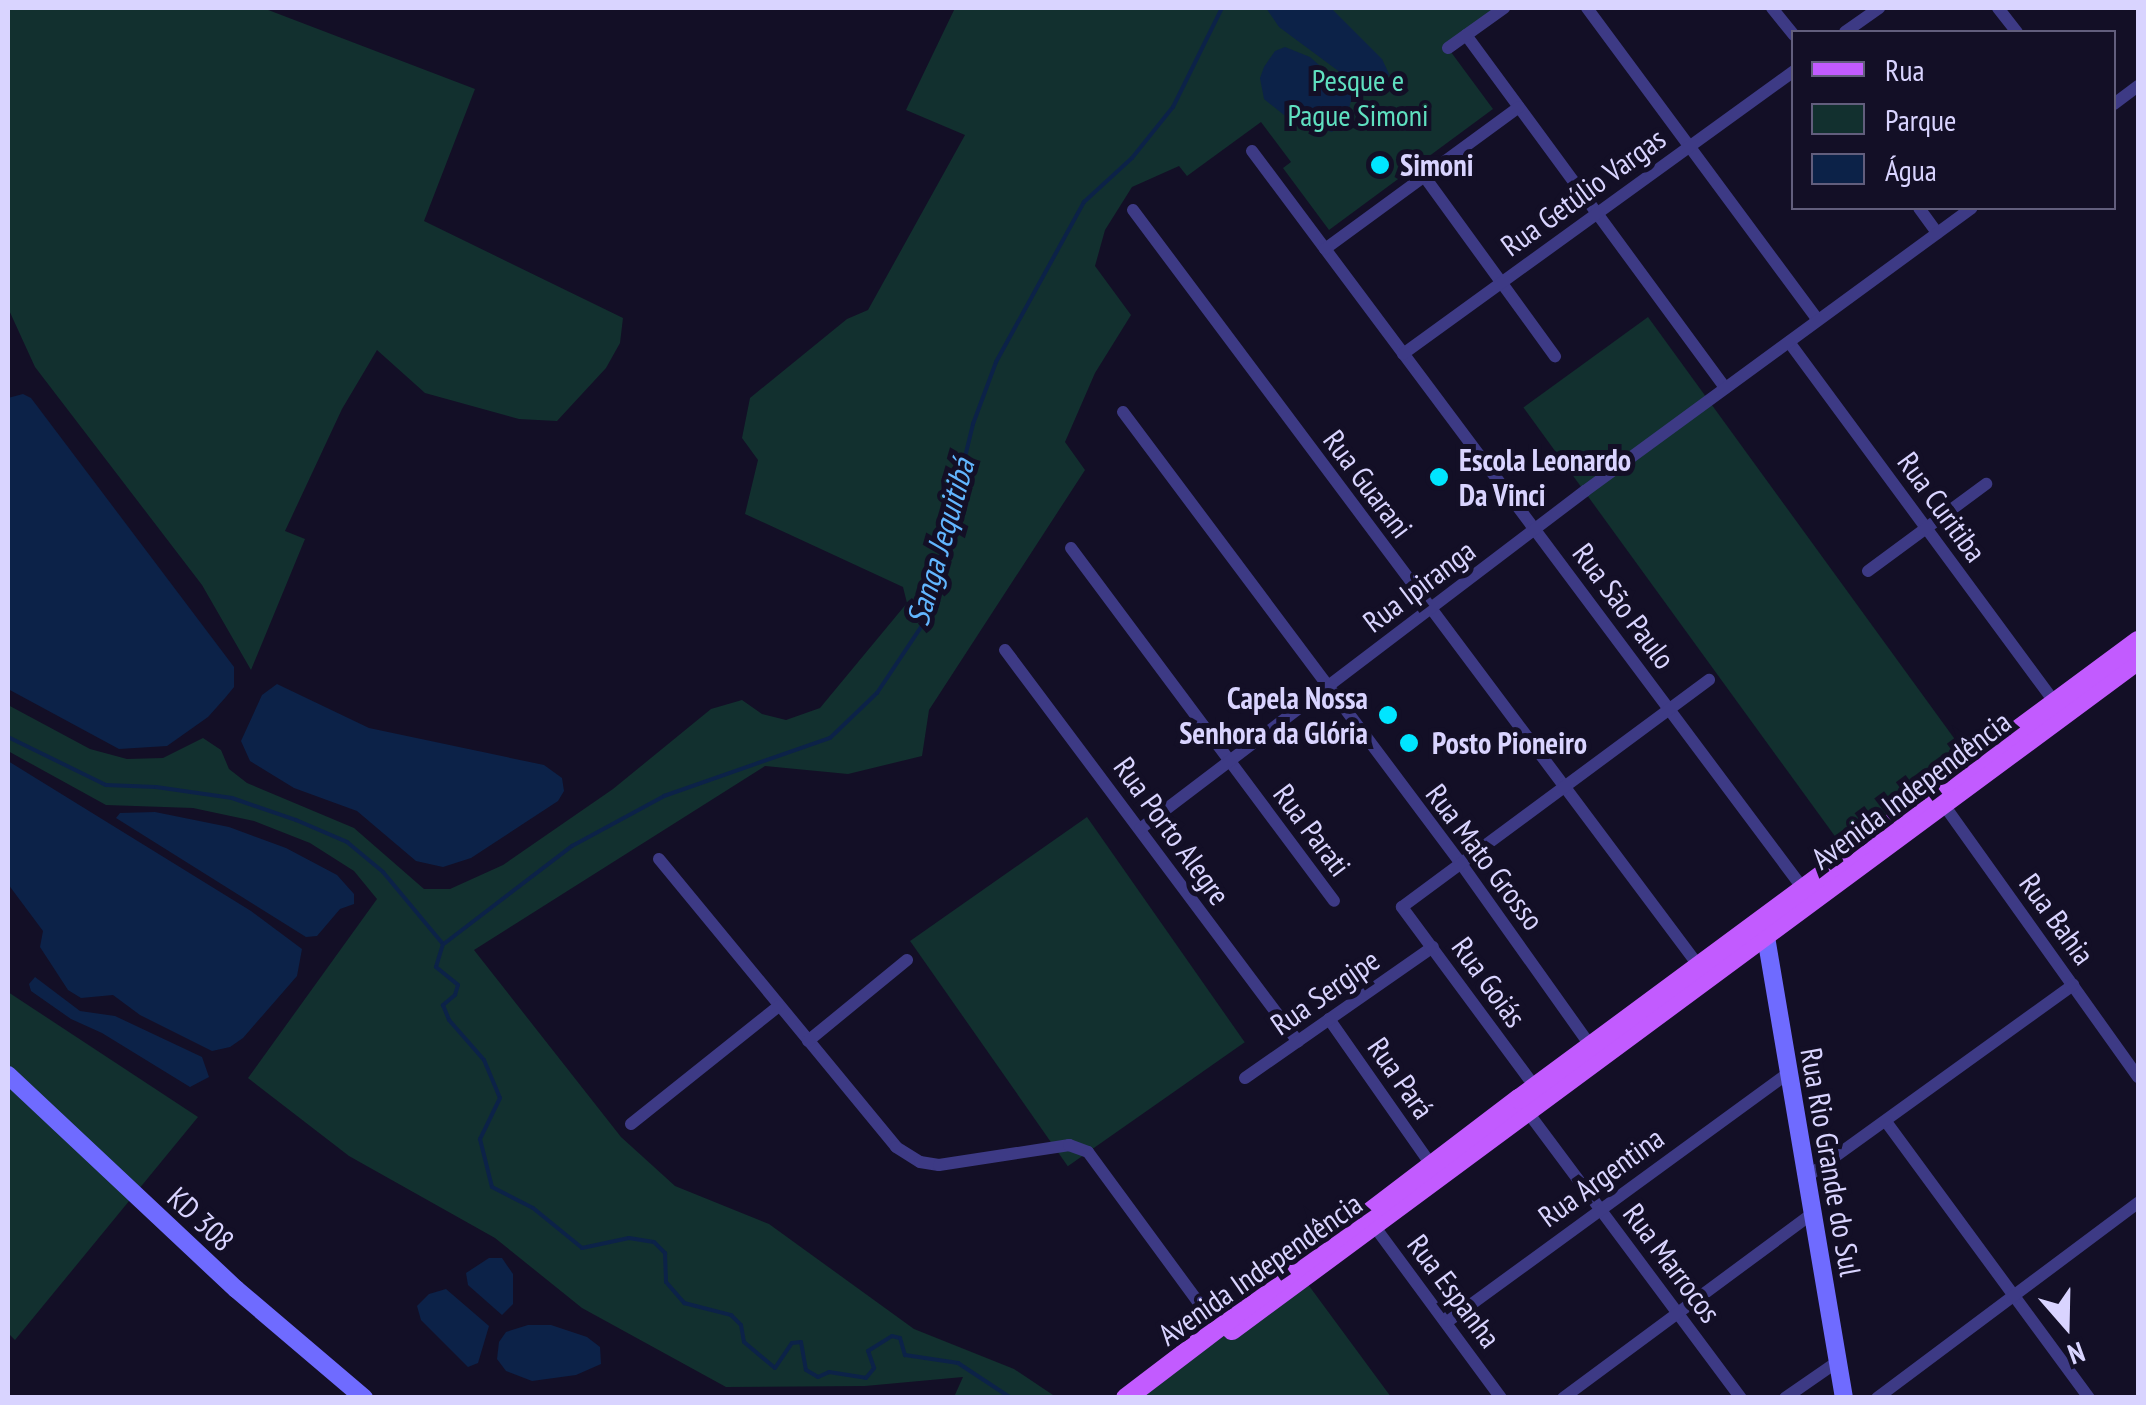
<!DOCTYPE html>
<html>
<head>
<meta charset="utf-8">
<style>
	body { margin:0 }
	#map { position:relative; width:2146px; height:1405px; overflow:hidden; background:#130f26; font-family:"PT Sans Narrow",sans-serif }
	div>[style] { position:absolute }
	.green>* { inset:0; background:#12302f; transform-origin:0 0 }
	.water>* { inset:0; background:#0c2248 }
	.stream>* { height:4px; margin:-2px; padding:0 2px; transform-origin:2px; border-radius:2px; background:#0c2248 }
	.street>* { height:12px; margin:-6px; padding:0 6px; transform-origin:6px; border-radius:6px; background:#3d3a85 }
	.secondary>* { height:18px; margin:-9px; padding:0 9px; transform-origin:9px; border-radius:9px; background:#6f6bff }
	.primary>* { height:20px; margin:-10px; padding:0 10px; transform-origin:10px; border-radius:10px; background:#c25bff }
	.dots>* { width:28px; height:28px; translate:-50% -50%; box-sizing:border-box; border:5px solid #130f26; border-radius:50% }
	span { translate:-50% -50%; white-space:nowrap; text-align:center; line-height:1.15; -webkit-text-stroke:10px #130f26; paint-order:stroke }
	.park-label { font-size:30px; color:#5fe0c0 }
	.poi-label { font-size:30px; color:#d9d4ff; font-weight:700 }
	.left { translate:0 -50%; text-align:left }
	.right { translate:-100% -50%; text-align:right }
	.street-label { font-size:30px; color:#d9d4ff }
	.water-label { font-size:32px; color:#62b6ff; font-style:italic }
	.frame { position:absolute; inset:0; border:10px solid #d9d4ff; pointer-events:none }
	.legend { position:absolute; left:1791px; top:30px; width:325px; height:180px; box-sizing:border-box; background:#130f26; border:2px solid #625e7d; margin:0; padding:12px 18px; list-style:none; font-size:30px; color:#d9d4ff }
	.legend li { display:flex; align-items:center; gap:20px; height:50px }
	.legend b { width:50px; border:2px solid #625e7d }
	.north { position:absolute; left:2016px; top:1275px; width:100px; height:100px; -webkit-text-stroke:8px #130f26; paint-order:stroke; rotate:160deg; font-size:28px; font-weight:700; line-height:40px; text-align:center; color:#d9d4ff }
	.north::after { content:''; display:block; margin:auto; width:35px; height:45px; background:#d9d4ff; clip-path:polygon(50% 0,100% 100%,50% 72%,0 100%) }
</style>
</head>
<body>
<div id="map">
	<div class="green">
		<i style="clip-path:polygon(8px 8px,263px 8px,475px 89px,424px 221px,623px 318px,620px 343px,606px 368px,557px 421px,519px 419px,425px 393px,377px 350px,342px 409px,285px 531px,305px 539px,251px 670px,202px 585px,35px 367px,8px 308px)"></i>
		<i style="clip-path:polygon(955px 8px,1504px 8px,1448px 48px,1493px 109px,1329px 230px,1283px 168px,1291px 162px,1261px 122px,1187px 176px,1179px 166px,1132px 187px,1105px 230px,1095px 266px,1131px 315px,1095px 373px,1065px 442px,1085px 470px,929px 710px,922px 756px,848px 774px,765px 766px,474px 950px,621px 1137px,675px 1186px,769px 1224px,914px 1329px,1014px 1369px,1056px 1397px,954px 1397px,963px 1377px,865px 1386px,726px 1387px,582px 1308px,495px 1238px,349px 1156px,248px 1078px,377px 899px,354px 871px,310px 843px,254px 821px,193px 808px,106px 805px,8px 751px,8px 705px,90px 749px,127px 759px,163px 758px,203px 738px,221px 750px,229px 769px,247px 783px,354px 828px,424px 889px,450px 889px,503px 865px,613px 789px,711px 709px,742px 700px,762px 714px,786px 720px,820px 708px,907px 603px,903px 587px,745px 514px,758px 460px,742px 438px,750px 398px,847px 319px,868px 310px,965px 135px,906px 110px)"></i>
		<i style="left:1648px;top:317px;width:552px;height:154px;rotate:54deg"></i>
		<i style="left:1087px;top:817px;width:275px;height:216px;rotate:55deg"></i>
		<i style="clip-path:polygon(8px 992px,198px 1117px,15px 1340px,8px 1333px)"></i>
		<i style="clip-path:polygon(1304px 1279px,1391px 1397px,1126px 1398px,1217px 1341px)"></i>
	</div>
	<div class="water">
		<i style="clip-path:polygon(1266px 8px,1331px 8px,1382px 59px,1390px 76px,1379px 72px,1376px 82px,1386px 85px,1369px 91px,1360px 87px,1279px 27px)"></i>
		<i style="clip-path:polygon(1285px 47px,1310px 57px,1353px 95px,1346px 117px,1332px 132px,1284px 115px,1264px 99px,1260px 78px,1264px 67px,1275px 51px)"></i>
		<i style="clip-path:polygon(23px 394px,31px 398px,234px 667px,234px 687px,225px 698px,208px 717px,167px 746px,119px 749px,8px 689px,8px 398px)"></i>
		<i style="clip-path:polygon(277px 684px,369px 728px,544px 765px,562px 778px,564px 791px,558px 801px,471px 858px,443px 867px,416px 861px,357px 811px,294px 788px,250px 761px,241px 741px,262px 695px)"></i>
		<i style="clip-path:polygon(8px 761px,251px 911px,302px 949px,297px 976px,243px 1038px,230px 1047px,212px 1051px,140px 1015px,113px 995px,81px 998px,68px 990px,40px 947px,43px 931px,8px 884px)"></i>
		<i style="clip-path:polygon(155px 812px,229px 827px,286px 848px,337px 875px,354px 894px,354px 904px,340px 909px,317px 936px,306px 937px,116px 818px,120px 813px)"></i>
		<i style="clip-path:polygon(35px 977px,80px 1011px,115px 1016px,202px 1057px,209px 1077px,190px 1087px,102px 1033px,71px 1019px,31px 991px,29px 984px)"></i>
		<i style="clip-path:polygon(489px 1258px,502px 1258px,513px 1274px,513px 1304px,502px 1315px,468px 1285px,466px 1273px)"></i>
		<i style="clip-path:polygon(446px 1289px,489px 1326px,478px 1363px,468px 1367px,421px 1320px,417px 1306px,429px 1294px)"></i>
		<i style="clip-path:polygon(528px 1325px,551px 1325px,587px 1337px,600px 1347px,601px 1364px,576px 1375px,532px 1381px,506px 1371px,497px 1359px,499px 1342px,506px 1332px)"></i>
	</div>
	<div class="stream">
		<i style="left:8px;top:737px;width:109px;rotate:26.1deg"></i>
		<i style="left:106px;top:785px;width:50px;rotate:2.3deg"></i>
		<i style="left:156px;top:787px;width:77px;rotate:8.2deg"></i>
		<i style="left:232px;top:798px;width:68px;rotate:19deg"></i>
		<i style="left:296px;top:820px;width:56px;rotate:23.3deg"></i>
		<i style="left:347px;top:842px;width:47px;rotate:39.8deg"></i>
		<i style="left:383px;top:872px;width:94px;rotate:50.2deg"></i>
		<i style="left:443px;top:944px;width:24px;rotate:107deg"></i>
		<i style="left:436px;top:967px;width:28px;rotate:39deg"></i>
		<i style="left:458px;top:985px;width:10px;rotate:107deg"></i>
		<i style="left:455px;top:995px;width:16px;rotate:140deg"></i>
		<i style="left:443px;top:1005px;width:16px;rotate:68deg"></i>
		<i style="left:449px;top:1020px;width:53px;rotate:48.8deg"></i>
		<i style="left:484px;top:1060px;width:41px;rotate:67.2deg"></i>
		<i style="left:500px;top:1098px;width:46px;rotate:116deg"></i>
		<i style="left:480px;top:1139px;width:49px;rotate:76deg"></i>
		<i style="left:492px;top:1187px;width:46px;rotate:27.1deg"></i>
		<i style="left:533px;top:1208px;width:63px;rotate:39.2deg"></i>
		<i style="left:582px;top:1248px;width:48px;rotate:-12deg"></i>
		<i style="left:629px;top:1238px;width:25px;rotate:9deg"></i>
		<i style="left:654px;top:1242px;width:16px;rotate:45deg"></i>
		<i style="left:665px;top:1253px;width:29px;rotate:88deg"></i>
		<i style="left:666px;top:1282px;width:28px;rotate:49deg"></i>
		<i style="left:684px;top:1303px;width:49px;rotate:14.3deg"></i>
		<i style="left:731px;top:1315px;width:14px;rotate:45deg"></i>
		<i style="left:741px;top:1325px;width:17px;rotate:80deg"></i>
		<i style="left:744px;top:1342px;width:40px;rotate:40deg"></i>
		<i style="left:775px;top:1368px;width:30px;rotate:-56deg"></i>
		<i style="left:792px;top:1343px;width:9px;rotate:-6deg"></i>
		<i style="left:801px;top:1342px;width:28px;rotate:80deg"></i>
		<i style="left:806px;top:1370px;width:14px;rotate:30deg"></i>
		<i style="left:818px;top:1377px;width:12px;rotate:-24deg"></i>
		<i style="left:829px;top:1372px;width:37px;rotate:9deg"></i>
		<i style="left:866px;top:1378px;width:13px;rotate:-51deg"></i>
		<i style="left:874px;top:1368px;width:18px;rotate:-109deg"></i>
		<i style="left:868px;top:1351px;width:28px;rotate:-32deg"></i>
		<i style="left:892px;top:1336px;width:8px;rotate:14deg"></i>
		<i style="left:900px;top:1338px;width:18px;rotate:74deg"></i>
		<i style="left:905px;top:1355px;width:54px;rotate:8.6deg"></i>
		<i style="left:958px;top:1363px;width:64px;rotate:33.4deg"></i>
		<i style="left:445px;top:943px;width:160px;rotate:-37.4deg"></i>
		<i style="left:572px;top:846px;width:105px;rotate:-28.5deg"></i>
		<i style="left:664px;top:796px;width:176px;rotate:-19.3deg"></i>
		<i style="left:830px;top:738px;width:65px;rotate:-43.8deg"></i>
		<i style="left:877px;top:693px;width:87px;rotate:-56.3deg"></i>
		<i style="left:925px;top:621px;width:203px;rotate:-76.3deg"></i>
		<i style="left:973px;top:424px;width:66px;rotate:-69.6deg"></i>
		<i style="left:996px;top:362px;width:183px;rotate:-61.2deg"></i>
		<i style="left:1084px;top:202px;width:65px;rotate:-42.5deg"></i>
		<i style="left:1132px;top:158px;width:65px;rotate:-51.2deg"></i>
		<i style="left:1173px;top:107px;width:110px;rotate:-63.7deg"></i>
	</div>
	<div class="street">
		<i style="left:1587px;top:8px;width:388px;rotate:53.5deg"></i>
		<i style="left:1772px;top:8px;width:35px;rotate:51deg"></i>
		<i style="left:1998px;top:8px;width:31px;rotate:52deg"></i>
		<i style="left:1845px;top:32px;width:42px;rotate:-35.2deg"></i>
		<i style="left:1466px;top:35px;width:438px;rotate:53.7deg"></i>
		<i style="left:1448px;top:48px;width:69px;rotate:-35.5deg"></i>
		<i style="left:2114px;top:104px;width:30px;rotate:-37deg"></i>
		<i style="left:1252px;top:151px;width:927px;rotate:53.24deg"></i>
		<i style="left:1424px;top:176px;width:223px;rotate:54deg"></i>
		<i style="left:1919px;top:208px;width:31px;rotate:54deg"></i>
		<i style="left:1133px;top:210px;width:948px;rotate:53.19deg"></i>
		<i style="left:1325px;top:249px;width:240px;rotate:-36.2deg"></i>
		<i style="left:1789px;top:342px;width:452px;rotate:53.6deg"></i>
		<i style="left:1403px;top:354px;width:483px;rotate:-35.9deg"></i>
		<i style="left:1123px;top:412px;width:566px;rotate:53.19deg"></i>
		<i style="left:1462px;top:865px;width:226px;rotate:54.6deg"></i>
		<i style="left:1071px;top:548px;width:440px;rotate:53.3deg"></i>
		<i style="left:1868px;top:571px;width:147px;rotate:-36.4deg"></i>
		<i style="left:1005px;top:650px;width:489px;rotate:53.2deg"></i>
		<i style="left:1939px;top:798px;width:343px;rotate:54.5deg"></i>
		<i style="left:1140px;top:829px;width:559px;rotate:-37.22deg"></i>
		<i style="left:1585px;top:491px;width:479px;rotate:-36.2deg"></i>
		<i style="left:659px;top:859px;width:373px;rotate:50.5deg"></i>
		<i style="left:896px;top:1147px;width:28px;rotate:32deg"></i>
		<i style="left:920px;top:1162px;width:19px;rotate:9deg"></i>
		<i style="left:939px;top:1165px;width:132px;rotate:-8.7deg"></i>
		<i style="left:1069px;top:1145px;width:20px;rotate:20deg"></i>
		<i style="left:1088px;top:1152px;width:216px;rotate:53.7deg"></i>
		<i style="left:1329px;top:1019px;width:183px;rotate:55deg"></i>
		<i style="left:808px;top:1041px;width:128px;rotate:-39.3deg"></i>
		<i style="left:1245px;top:1078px;width:229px;rotate:-34.9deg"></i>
		<i style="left:1535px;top:1087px;width:224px;rotate:-126.5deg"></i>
		<i style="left:1402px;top:907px;width:382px;rotate:-36.5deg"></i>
		<i style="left:1524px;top:1107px;width:363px;rotate:53.3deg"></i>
		<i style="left:1887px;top:1123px;width:341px;rotate:53.7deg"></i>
		<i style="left:631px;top:1124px;width:189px;rotate:-38.6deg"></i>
		<i style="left:1804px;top:1179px;width:332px;rotate:-35.8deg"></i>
		<i style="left:1372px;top:1223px;width:217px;rotate:53.6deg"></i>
		<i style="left:1447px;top:1322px;width:419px;rotate:-36.1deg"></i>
		<i style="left:1563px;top:1398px;width:311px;rotate:-36.5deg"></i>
		<i style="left:1785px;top:1398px;width:63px;rotate:-34.7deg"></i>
		<i style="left:1877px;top:1398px;width:326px;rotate:-36.8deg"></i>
	</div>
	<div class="secondary">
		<i style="left:1764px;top:925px;width:480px;rotate:80.4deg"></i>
		<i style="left:8px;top:1075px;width:313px;rotate:43.2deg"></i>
		<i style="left:236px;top:1289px;width:168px;rotate:40.4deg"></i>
	</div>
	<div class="primary">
		<i style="left:1232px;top:1330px;width:1127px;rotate:-36.48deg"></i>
		<i style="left:1126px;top:1398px;width:494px;rotate:-37.3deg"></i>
		<i style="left:1519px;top:1099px;width:770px;rotate:-36.5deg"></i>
	</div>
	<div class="dots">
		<i style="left:1380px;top:165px;background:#00e5ff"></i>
		<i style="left:1439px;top:477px;background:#00e5ff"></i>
		<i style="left:1388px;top:715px;background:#00e5ff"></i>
		<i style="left:1409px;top:743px;background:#00e5ff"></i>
	</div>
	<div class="park-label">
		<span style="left:1358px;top:97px">Pesque e<br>Pague Simoni</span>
	</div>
	<div class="poi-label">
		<span class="left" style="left:1400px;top:165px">Simoni</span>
		<span class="left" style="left:1459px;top:477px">Escola Leonardo<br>Da Vinci</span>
		<span class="right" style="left:1368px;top:715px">Capela Nossa<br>Senhora da Glória</span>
		<span class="left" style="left:1432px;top:743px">Posto Pioneiro</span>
	</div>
	<div class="street-label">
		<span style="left:1583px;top:192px;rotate:-36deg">Rua Getúlio Vargas</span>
		<span style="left:1368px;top:484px;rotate:53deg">Rua Guarani</span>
		<span style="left:1942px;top:507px;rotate:54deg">Rua Curitiba</span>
		<span style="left:1419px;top:586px;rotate:-37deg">Rua Ipiranga</span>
		<span style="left:1624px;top:606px;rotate:53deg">Rua São Paulo</span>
		<span style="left:1911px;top:790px;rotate:-37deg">Avenida Independência</span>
		<span style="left:1312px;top:830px;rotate:53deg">Rua Parati</span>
		<span style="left:1172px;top:831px;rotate:54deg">Rua Porto Alegre</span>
		<span style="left:1485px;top:857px;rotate:53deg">Rua Mato Grosso</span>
		<span style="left:2057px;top:919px;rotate:54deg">Rua Bahia</span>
		<span style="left:1489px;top:982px;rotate:54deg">Rua Goiás</span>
		<span style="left:1325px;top:992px;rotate:-35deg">Rua Sergipe</span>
		<span style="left:1401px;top:1078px;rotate:55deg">Rua Pará</span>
		<span style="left:1831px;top:1162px;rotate:80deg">Rua Rio Grande do Sul</span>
		<span style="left:1601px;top:1177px;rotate:-36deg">Rua Argentina</span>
		<span style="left:201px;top:1219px;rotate:43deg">KD 308</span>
		<span style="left:1672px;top:1263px;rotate:53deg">Rua Marrocos</span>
		<span style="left:1260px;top:1269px;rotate:-35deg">Avenida Independência</span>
		<span style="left:1454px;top:1291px;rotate:53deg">Rua Espanha</span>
	</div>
	<div class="water-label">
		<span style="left:940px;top:542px;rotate:-74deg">Sanga Jequitibá</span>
	</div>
	<div class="frame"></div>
	<ul class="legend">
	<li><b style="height:12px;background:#c25bff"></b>Rua</li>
	<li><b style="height:28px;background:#12302f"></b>Parque</li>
	<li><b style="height:28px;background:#0c2248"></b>Água</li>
	</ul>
	<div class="north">N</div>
</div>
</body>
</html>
